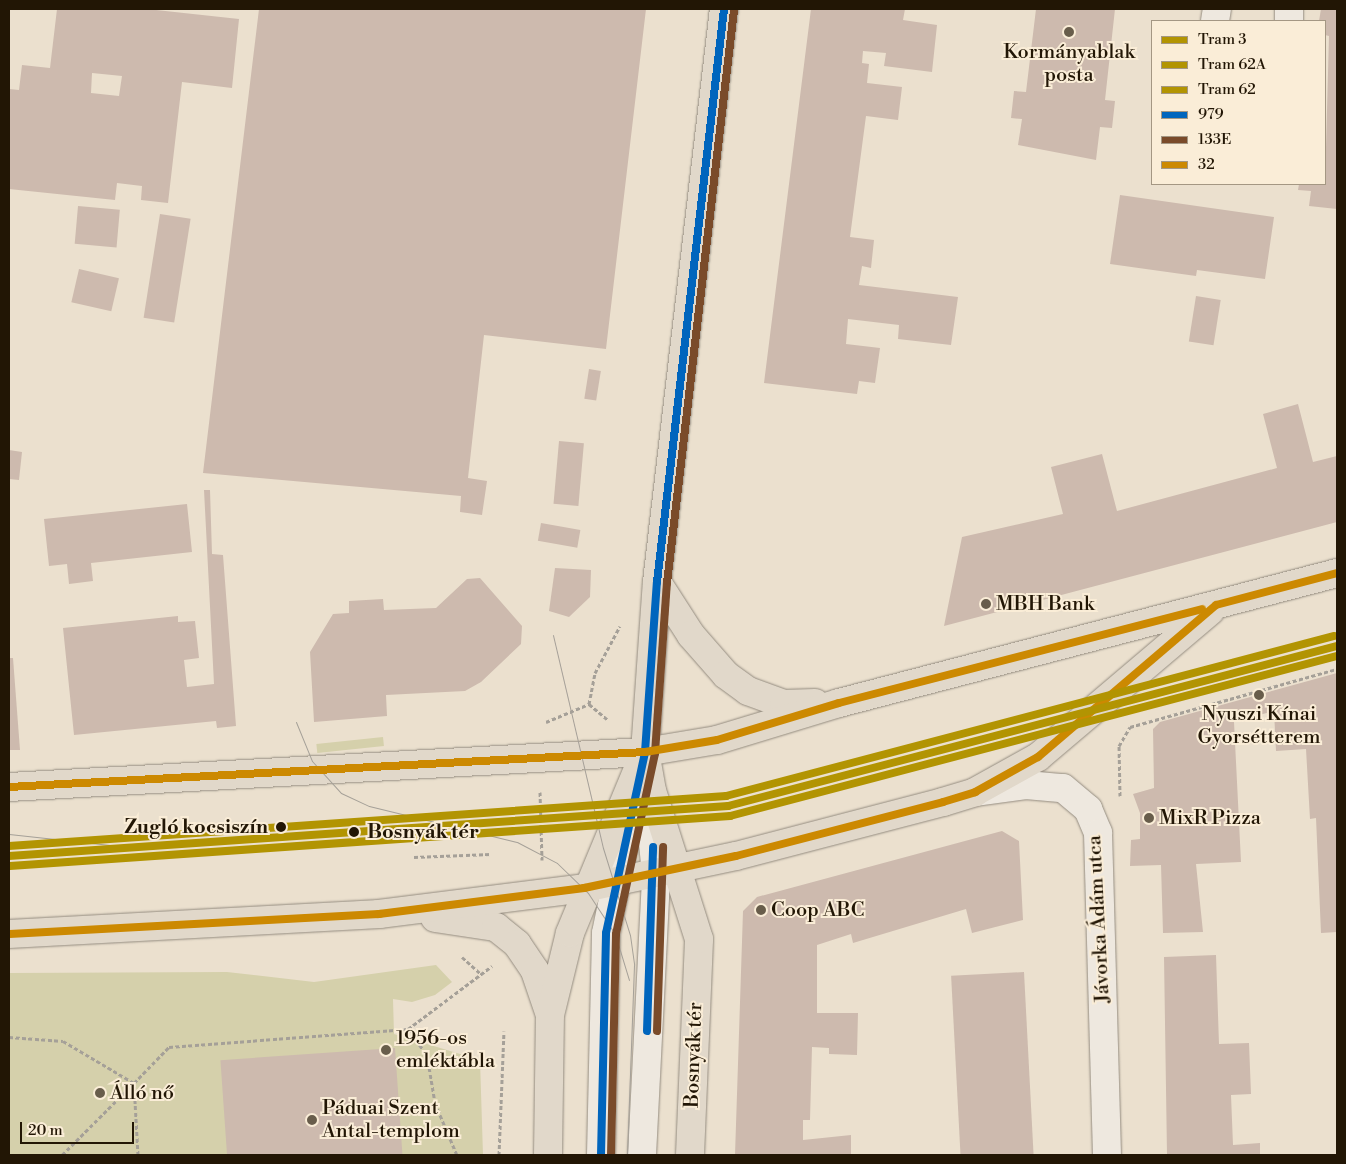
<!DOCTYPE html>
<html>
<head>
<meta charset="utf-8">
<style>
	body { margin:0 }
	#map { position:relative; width:1346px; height:1164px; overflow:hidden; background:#ebe0ce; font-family:"Libre Bodoni",serif }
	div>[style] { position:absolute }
	.green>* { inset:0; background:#d5d0ab; transform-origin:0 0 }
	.building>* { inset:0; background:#cdbaae; transform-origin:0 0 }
	.path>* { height:3px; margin-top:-1.5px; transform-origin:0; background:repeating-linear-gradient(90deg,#a5a098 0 4px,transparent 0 6.5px) }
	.roads { filter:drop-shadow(0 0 1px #948c80) drop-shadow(0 0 1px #948c80) }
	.minor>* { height:28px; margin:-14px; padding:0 14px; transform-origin:14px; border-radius:14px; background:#eee8df }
	.major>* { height:28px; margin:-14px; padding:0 14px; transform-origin:14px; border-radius:14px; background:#e1d8ca }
	.tram>* { height:1px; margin:-0.5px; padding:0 0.5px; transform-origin:0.5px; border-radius:0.5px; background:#a5a098 }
	.bus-1>* { height:8px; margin:-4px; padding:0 4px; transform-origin:4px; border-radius:4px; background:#0065bd }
	.bus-2>* { height:8px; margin:-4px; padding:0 4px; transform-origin:4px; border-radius:4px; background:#7a4b2a }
	.bus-3>* { height:8px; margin:-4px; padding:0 4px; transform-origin:4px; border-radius:4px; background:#cc8901 }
	.tram-1>* { height:8px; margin:-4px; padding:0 4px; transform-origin:4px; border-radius:4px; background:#b29402 }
	.tram-2>* { height:8px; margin:-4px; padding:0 4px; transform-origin:4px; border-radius:4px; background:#b29402 }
	.tram-3>* { height:8px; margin:-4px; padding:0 4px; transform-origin:4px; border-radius:4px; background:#b29402 }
	.dots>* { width:14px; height:14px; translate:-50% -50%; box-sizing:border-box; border:2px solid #faedd7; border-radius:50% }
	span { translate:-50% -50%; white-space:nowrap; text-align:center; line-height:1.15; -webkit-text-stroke:4px #faedd7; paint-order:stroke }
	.poi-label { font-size:20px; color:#221605 }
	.left { translate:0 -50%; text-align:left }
	.stop-label { font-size:20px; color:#221605; font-weight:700 }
	.right { translate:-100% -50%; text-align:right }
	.street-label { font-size:20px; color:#221605 }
	.frame { position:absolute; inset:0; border:10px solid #221605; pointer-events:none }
	.legend { position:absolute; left:1151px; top:20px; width:175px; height:165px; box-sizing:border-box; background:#faedd7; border:1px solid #a49783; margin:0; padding:6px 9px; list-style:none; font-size:15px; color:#221605 }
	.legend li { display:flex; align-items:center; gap:10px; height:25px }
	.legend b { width:25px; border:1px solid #a49783 }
	.scale { position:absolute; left:20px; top:1122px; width:114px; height:22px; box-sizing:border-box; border:2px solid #221605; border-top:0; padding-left:6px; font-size:15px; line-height:18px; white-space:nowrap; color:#221605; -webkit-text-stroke:4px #faedd7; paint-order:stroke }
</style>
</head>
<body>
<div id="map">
	<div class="green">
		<i style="left:383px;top:737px;width:9px;height:67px;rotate:84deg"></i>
		<i style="clip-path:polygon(436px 965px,452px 982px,435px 995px,412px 1002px,393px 999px,394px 1034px,480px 1060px,483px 1155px,9px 1155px,9px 973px,227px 972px,314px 982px)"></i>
	</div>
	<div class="building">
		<i style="clip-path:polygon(evenodd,57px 9px,147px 9px,239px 19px,232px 88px,182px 82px,168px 203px,141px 200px,142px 186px,117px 183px,115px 200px,9px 189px,9px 89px,19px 90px,22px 65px,50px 68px,57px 9px,92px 73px,122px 76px,119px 96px,91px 93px,92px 73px)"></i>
		<i style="clip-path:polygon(259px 9px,646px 9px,606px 349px,484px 335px,468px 478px,487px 481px,482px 515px,460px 512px,461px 496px,203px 473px)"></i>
		<i style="clip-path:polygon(811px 9px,905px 9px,903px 20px,937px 25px,932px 72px,884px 66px,886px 53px,863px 51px,862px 63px,869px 64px,867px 83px,902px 87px,898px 120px,866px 116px,850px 237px,874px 240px,871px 268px,862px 266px,859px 285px,958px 297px,951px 345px,898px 339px,899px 325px,848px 319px,846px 344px,880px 348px,875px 383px,859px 381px,857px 394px,764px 383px)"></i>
		<i style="clip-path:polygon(1036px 9px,1115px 9px,1105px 100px,1115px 101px,1112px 128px,1100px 127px,1096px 160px,1018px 145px,1022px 119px,1011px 118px,1014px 91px,1026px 92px)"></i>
		<i style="clip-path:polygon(1321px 9px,1337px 9px,1337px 209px,1309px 206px,1311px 191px,1298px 190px,1299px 184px,1325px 184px,1329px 36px,1325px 35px,1325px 21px,1319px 21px)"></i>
		<i style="clip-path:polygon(1120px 195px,1274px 217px,1265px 279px,1197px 270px,1196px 276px,1110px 264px)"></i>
		<i style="left:78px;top:206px;width:42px;height:38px;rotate:5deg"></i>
		<i style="left:160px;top:214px;width:31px;height:105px;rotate:9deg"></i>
		<i style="left:79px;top:269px;width:41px;height:34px;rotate:13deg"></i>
		<i style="left:1196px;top:296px;width:25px;height:46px;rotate:9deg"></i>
		<i style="left:589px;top:369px;width:12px;height:30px;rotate:9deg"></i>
		<i style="clip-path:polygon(1298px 404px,1313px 462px,1337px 456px,1337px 522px,944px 626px,962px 537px,1063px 514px,1051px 467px,1102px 454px,1117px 511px,1277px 468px,1263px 414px)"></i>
		<i style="left:559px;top:441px;width:25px;height:63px;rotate:5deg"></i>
		<i style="clip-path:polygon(9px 450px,22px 452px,19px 480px,9px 479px)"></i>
		<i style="clip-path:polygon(204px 490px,210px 490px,212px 554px,223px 555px,236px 726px,217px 728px,216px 721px,74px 735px,63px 628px,178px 616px,178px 622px,195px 621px,199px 658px,184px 660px,187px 687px,214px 684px)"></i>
		<i style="clip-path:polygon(187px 504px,192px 552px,91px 563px,93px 581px,69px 584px,67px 564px,49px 566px,44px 519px)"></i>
		<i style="left:541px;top:523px;width:40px;height:18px;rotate:10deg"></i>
		<i style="clip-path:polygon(555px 568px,591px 570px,590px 597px,569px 617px,549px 611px)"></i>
		<i style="clip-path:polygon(480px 578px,522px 626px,521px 644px,481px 682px,465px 691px,386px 695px,387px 716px,314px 722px,310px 652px,333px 614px,349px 613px,349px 601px,383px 599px,384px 610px,436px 608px,467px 579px)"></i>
		<i style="clip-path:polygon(9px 658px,13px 658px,20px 750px,9px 750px)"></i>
		<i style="clip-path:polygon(1337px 673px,1337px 932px,1321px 933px,1316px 818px,1310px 819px,1306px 749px,1276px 751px,1274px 711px,1234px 722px,1241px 862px,1196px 864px,1203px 932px,1163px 933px,1161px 865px,1130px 866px,1131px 840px,1140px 839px,1140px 813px,1133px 794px,1154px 788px,1153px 729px,1160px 722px)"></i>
		<i style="clip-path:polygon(1002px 831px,1019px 841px,1023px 920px,972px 933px,966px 909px,853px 943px,851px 934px,817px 945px,817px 1013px,858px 1013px,857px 1055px,829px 1054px,829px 1048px,812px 1047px,810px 1120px,803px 1120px,803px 1140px,851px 1135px,851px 1155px,735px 1155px,743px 911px,757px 897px)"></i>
		<i style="clip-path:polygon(1216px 955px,1219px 1044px,1249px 1043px,1251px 1094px,1231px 1095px,1233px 1145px,1260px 1143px,1260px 1155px,1167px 1155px,1164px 957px)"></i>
		<i style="left:1024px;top:972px;width:183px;height:73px;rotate:87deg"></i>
		<i style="left:395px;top:1048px;width:107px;height:175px;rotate:86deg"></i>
	</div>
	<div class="path">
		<i style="left:589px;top:704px;width:32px;rotate:-79deg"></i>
		<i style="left:595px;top:673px;width:53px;rotate:-62deg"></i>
		<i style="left:589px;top:704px;width:25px;rotate:40deg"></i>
		<i style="left:546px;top:722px;width:47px;rotate:-22.7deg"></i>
		<i style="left:540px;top:792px;width:68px;rotate:88.3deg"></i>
		<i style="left:1120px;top:796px;width:50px;rotate:-91.1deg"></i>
		<i style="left:1119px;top:746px;width:22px;rotate:-60deg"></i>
		<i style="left:1130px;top:727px;width:215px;rotate:-15.7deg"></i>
		<i style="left:414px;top:857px;width:77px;rotate:-2.2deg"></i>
		<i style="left:462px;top:957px;width:25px;rotate:42deg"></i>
		<i style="left:408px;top:1029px;width:32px;rotate:54deg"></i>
		<i style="left:427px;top:1055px;width:49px;rotate:80.5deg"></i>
		<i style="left:435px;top:1103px;width:56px;rotate:67.1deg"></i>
		<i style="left:9px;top:1037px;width:54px;rotate:4.2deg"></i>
		<i style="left:63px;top:1041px;width:82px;rotate:30.6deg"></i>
		<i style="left:134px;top:1083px;width:102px;rotate:135deg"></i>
		<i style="left:138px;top:1155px;width:72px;rotate:-93.2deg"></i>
		<i style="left:134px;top:1083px;width:50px;rotate:-45.8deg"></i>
		<i style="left:169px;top:1047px;width:240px;rotate:-4.3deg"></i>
		<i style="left:408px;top:1029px;width:105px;rotate:-36.9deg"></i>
		<i style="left:499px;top:1155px;width:124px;rotate:-87.7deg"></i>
	</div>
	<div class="roads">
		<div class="minor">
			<i style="left:1215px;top:21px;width:12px;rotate:-81deg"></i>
			<i style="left:1289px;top:21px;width:12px;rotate:-90deg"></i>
			<i style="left:976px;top:792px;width:50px;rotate:-8deg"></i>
			<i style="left:1026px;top:785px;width:37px;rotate:5deg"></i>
			<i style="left:1063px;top:788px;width:33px;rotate:40deg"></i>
			<i style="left:1088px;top:809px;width:26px;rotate:67deg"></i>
			<i style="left:1098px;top:833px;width:322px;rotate:88.4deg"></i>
			<i style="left:601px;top:1155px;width:222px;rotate:-88.7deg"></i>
			<i style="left:606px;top:933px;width:138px;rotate:-78.3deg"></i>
			<i style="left:642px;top:1155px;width:281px;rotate:-87.1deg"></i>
			<i style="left:656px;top:874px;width:72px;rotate:-95.6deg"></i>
		</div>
		<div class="major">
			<i style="left:657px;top:582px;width:63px;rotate:57.3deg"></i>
			<i style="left:691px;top:635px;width:53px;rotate:48.8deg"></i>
			<i style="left:726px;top:675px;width:27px;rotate:36deg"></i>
			<i style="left:748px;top:691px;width:38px;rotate:20deg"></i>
			<i style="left:784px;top:704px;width:31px;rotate:-2deg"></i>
			<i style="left:9px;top:787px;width:637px;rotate:-3.15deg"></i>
			<i style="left:645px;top:752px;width:73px;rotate:-9.5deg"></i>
			<i style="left:717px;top:740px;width:127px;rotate:-16.9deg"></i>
			<i style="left:839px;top:703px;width:515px;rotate:-14.63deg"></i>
			<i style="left:435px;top:918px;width:62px;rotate:8.4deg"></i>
			<i style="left:496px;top:927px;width:27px;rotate:39deg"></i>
			<i style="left:517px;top:944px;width:32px;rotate:56deg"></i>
			<i style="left:535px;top:971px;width:46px;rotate:71.2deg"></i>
			<i style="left:9px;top:934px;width:371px;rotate:-3.1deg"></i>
			<i style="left:379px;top:914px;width:207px;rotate:-7.2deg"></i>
			<i style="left:584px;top:888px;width:155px;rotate:-11.9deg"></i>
			<i style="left:736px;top:856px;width:214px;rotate:-14.6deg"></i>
			<i style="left:943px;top:802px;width:34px;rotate:-17deg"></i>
			<i style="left:975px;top:792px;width:72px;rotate:-29.1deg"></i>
			<i style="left:1038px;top:757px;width:226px;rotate:-40.3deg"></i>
			<i style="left:548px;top:1155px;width:140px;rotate:-89.2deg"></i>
			<i style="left:550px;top:1015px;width:84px;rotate:-76.3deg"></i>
			<i style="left:570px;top:933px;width:196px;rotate:-67.5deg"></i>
			<i style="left:690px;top:1155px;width:216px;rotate:-87.6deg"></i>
			<i style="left:699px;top:939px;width:155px;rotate:-107.6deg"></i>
			<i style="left:652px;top:791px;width:40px;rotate:-100deg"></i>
			<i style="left:645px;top:752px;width:170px;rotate:-86deg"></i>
			<i style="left:657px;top:582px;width:577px;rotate:-83.33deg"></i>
		</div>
	</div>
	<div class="tram">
		<i style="left:553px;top:635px;width:219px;rotate:76.8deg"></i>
		<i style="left:603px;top:848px;width:91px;rotate:72.8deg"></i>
		<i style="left:630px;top:935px;width:30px;rotate:82deg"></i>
		<i style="left:634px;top:965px;width:190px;rotate:92.1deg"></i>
		<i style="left:296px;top:722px;width:42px;rotate:67.7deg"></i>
		<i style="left:312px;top:761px;width:43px;rotate:47.8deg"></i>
		<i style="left:341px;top:793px;width:31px;rotate:25deg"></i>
		<i style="left:369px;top:806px;width:152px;rotate:13.7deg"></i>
		<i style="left:517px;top:842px;width:45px;rotate:27.7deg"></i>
		<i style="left:557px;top:863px;width:43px;rotate:44.1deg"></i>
		<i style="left:588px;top:893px;width:49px;rotate:56.6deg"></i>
		<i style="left:615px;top:934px;width:48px;rotate:73.1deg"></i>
		<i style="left:9px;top:834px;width:129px;rotate:6.2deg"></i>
	</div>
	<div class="bus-1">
		<i style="left:647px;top:1031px;width:184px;rotate:-88.1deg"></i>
		<i style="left:601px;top:1155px;width:222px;rotate:-88.7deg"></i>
		<i style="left:606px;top:933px;width:185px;rotate:-77.8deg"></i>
		<i style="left:645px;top:752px;width:170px;rotate:-86deg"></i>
		<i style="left:657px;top:582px;width:577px;rotate:-83.33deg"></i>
	</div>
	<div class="bus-2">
		<i style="left:657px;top:1031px;width:184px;rotate:-88.1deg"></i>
		<i style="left:611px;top:1155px;width:221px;rotate:-88.7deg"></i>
		<i style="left:616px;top:934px;width:185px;rotate:-77.8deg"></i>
		<i style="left:655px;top:753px;width:170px;rotate:-86deg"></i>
		<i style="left:667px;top:583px;width:577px;rotate:-83.33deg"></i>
	</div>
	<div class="bus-3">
		<i style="left:9px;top:787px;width:637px;rotate:-3.15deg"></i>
		<i style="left:645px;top:752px;width:73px;rotate:-9.5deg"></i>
		<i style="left:717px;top:740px;width:127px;rotate:-16.9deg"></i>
		<i style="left:839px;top:703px;width:375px;rotate:-14.5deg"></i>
		<i style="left:9px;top:934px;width:371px;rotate:-3.1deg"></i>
		<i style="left:379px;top:914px;width:207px;rotate:-7.2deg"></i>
		<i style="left:584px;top:888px;width:155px;rotate:-11.9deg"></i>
		<i style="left:736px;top:856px;width:214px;rotate:-14.6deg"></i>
		<i style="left:943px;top:802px;width:34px;rotate:-17deg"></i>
		<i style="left:975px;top:792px;width:72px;rotate:-29.1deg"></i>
		<i style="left:1038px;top:757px;width:234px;rotate:-40.5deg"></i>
		<i style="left:1216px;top:605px;width:125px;rotate:-14.8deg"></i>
	</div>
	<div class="tram-1">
		<i style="left:9px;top:856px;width:721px;rotate:-3.98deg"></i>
		<i style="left:728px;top:806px;width:630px;rotate:-14.72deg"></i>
	</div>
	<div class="tram-2">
		<i style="left:10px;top:866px;width:722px;rotate:-3.97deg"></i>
		<i style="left:730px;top:816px;width:628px;rotate:-14.77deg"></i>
	</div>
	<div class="tram-3">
		<i style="left:9px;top:846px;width:719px;rotate:-3.99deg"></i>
		<i style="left:726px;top:796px;width:629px;rotate:-14.74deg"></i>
	</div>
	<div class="dots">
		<i style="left:1069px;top:32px;background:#685d4b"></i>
		<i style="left:986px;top:604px;background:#685d4b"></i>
		<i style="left:1259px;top:695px;background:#685d4b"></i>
		<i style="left:1149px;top:818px;background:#685d4b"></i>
		<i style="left:281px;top:827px;background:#221605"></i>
		<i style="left:354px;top:832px;background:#221605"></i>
		<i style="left:761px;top:910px;background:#685d4b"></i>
		<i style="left:386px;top:1050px;background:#685d4b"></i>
		<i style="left:100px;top:1093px;background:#685d4b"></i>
		<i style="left:312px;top:1120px;background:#685d4b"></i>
	</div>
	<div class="poi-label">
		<span style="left:1069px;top:64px">Kormányablak<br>posta</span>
		<span class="left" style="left:996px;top:604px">MBH Bank</span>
		<span style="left:1259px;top:726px">Nyuszi Kínai<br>Gyorsétterem</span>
		<span class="left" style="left:1159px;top:818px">MixR Pizza</span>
		<span class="left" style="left:771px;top:910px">Coop ABC</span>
		<span class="left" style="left:396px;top:1050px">1956-os<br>emléktábla</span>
		<span class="left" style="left:110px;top:1093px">Álló nő</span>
		<span class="left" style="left:322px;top:1120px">Páduai Szent<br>Antal-templom</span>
	</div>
	<div class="stop-label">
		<span class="right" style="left:268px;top:827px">Zugló kocsiszín</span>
		<span class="left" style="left:367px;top:832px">Bosnyák tér</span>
	</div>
	<div class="street-label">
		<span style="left:1099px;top:919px;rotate:-93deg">Jávorka Ádám utca</span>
		<span style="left:694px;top:1055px;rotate:-88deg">Bosnyák tér</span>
	</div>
	<div class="frame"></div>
	<ul class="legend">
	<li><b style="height:6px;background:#b29402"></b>Tram 3</li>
	<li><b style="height:6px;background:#b29402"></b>Tram 62A</li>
	<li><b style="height:6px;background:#b29402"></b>Tram 62</li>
	<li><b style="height:6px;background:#0065bd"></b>979</li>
	<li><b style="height:6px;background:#7a4b2a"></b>133E</li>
	<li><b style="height:6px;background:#cc8901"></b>32</li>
	</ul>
	<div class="scale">20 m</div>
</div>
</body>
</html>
